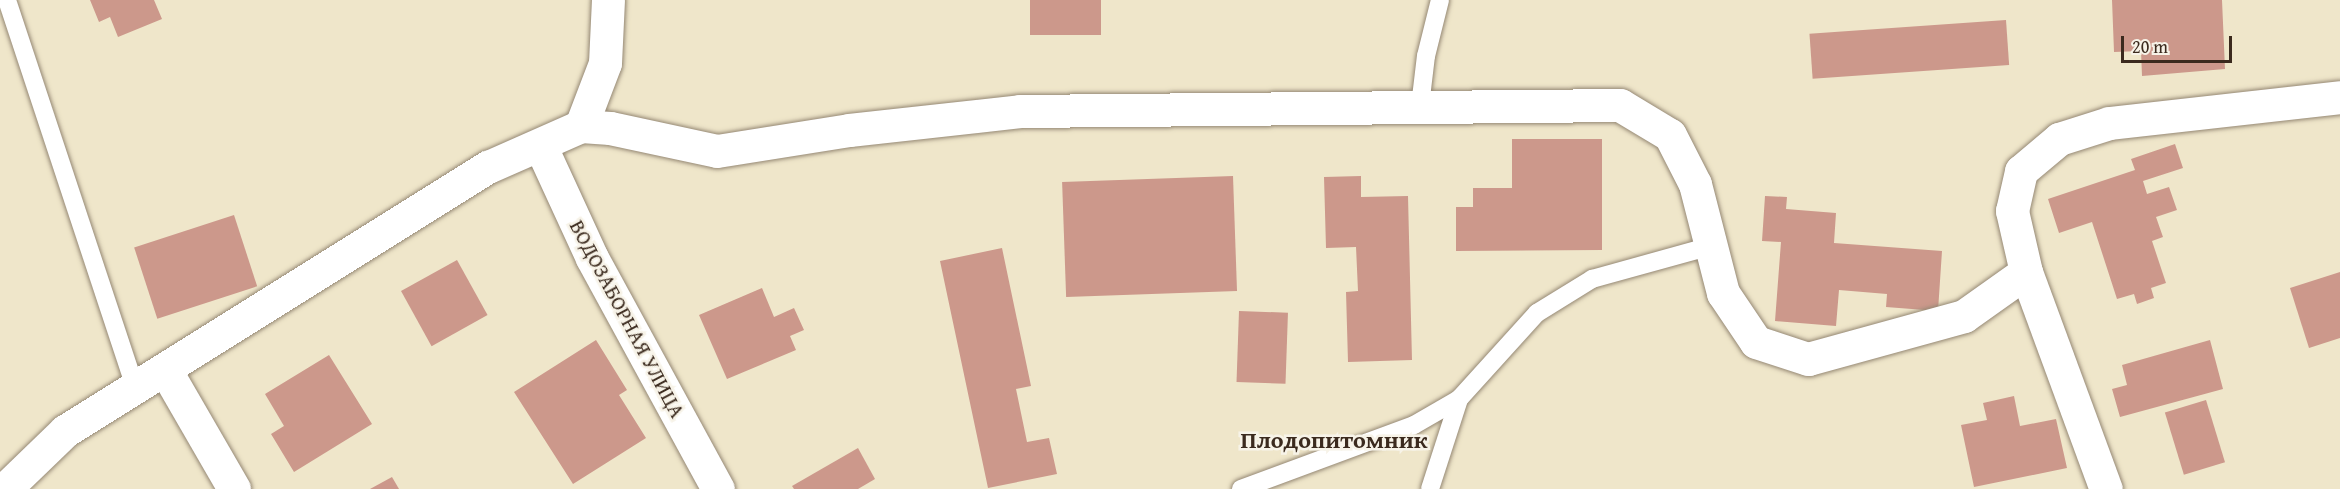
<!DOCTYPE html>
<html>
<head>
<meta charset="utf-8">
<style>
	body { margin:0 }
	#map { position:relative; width:2340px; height:489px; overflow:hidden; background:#efe6ca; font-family:"Gentium Book Plus",serif }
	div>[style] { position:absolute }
	.building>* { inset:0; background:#cc988b; transform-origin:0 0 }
	.roads { filter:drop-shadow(0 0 2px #958874) drop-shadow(0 0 2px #958874) }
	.service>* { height:18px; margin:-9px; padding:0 9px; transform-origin:9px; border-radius:9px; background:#fff }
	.minor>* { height:33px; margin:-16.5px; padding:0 16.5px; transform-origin:16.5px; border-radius:16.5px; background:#fff }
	span { translate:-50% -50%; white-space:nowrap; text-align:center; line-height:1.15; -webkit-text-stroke:5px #f7f3e8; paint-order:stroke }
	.street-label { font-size:21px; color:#3b2a1e }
	.quarter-label { font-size:24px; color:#3b2a1e; font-weight:700 }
	.scale { position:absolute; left:2121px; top:36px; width:111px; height:27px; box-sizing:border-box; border:3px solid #3b2a1e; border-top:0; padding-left:8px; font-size:18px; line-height:21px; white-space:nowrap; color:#3b2a1e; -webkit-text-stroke:4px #f7f3e8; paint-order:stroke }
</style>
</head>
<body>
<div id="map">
	<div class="building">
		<i style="clip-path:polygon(90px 0,154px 0,162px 19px,118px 37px,110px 17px,99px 22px)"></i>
		<i style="left:1030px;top:0;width:71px;height:35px"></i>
		<i style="clip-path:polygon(2112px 0,2222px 0,2225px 69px,2142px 76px,2141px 51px,2114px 52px)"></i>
		<i style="left:2006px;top:20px;width:45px;height:197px;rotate:86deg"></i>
		<i style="clip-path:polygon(1512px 139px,1602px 139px,1602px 250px,1456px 251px,1456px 207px,1473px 207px,1473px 188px,1512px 188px)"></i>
		<i style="clip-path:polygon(2175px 144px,2183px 168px,2143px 181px,2147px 194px,2169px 187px,2177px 210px,2156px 217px,2163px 237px,2152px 241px,2166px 283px,2151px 288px,2154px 298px,2137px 304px,2134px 294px,2117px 299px,2092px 222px,2059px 233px,2048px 199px,2135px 170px,2131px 159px)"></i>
		<i style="left:1233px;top:176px;width:115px;height:171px;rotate:88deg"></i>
		<i style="clip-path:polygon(1361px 176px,1361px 197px,1408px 196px,1412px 360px,1348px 362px,1346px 292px,1358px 291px,1356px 247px,1326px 248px,1324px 177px)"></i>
		<i style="clip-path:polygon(1765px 196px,1787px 197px,1786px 209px,1836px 213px,1834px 243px,1942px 251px,1938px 311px,1886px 307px,1887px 294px,1839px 290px,1836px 326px,1775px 321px,1781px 242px,1762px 241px)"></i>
		<i style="left:234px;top:215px;width:75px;height:105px;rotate:72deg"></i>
		<i style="clip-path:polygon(1002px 248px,1031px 386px,1016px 389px,1027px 442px,1049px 438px,1057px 474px,988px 488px,940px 261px)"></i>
		<i style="left:457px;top:260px;width:63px;height:64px;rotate:61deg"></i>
		<i style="clip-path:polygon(2340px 272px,2340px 338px,2309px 348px,2290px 288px)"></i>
		<i style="clip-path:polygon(762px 288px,774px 317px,794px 308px,804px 330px,790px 336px,796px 350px,727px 379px,699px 315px)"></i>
		<i style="left:1239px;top:311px;width:49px;height:71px;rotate:2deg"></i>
		<i style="clip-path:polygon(596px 340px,627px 390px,619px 395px,646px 438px,573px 484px,514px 392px)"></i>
		<i style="clip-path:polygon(2210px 340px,2223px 389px,2120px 417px,2112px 389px,2127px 385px,2122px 365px)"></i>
		<i style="clip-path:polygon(329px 355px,372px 424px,294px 472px,271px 434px,284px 426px,265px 394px)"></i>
		<i style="clip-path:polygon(2014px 396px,2020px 426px,2056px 419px,2067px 468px,1974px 487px,1961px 425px,1987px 420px,1983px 403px)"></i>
		<i style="left:2206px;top:400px;width:65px;height:43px;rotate:73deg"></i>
		<i style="clip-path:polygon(858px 448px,875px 479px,858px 489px,794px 489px,792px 486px)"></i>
		<i style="clip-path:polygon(392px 477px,399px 489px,370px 489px)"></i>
	</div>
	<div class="roads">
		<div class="service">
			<i style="left:7px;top:0;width:408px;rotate:71.7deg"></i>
			<i style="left:1420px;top:106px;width:50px;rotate:-83.2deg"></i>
			<i style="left:1426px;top:56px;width:58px;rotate:-76deg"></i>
			<i style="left:1241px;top:489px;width:184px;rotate:-20.3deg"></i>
			<i style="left:1414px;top:425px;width:52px;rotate:-30deg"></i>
			<i style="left:1459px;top:399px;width:116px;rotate:-47.8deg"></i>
			<i style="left:1537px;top:313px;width:65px;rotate:-31.7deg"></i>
			<i style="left:1592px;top:279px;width:123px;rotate:-15.5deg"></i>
			<i style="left:1430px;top:489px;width:95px;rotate:-72.1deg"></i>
		</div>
		<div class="minor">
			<i style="left:581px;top:126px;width:67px;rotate:-69.1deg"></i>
			<i style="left:605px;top:63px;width:63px;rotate:-87.3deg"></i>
			<i style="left:541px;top:147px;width:122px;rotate:65.3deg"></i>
			<i style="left:592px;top:258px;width:263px;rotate:61.4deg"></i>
			<i style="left:2026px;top:272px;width:231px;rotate:69.8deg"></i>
			<i style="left:166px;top:371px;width:136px;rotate:60deg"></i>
			<i style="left:5px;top:489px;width:83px;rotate:-44deg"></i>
			<i style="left:65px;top:431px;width:499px;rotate:-32deg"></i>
			<i style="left:488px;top:167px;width:102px;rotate:-23.8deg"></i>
			<i style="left:581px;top:126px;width:29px;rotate:4deg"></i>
			<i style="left:610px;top:128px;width:109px;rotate:12.1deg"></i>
			<i style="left:717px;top:151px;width:134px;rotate:-9deg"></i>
			<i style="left:849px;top:130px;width:172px;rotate:-6.3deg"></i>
			<i style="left:1020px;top:111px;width:600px;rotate:-0.57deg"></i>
			<i style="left:1620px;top:105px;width:58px;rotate:31deg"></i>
			<i style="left:1670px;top:135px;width:55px;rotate:63deg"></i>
			<i style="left:1695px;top:184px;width:113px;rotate:75.6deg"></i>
			<i style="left:1723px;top:293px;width:59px;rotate:56deg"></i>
			<i style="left:1756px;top:342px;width:55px;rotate:18.1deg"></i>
			<i style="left:1808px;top:359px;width:162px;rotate:-15.4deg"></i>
			<i style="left:1964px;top:316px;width:76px;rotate:-35.4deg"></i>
			<i style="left:2026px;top:272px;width:63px;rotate:-102.9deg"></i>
			<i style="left:2012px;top:211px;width:41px;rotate:-77.3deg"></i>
			<i style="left:2021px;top:171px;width:50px;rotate:-40.1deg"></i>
			<i style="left:2059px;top:139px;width:52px;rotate:-17.7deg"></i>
			<i style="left:2109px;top:123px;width:232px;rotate:-6.4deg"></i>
		</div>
	</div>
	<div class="street-label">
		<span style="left:627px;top:319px;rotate:62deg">ВОДОЗАБОРНАЯ УЛИЦА</span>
	</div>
	<div class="quarter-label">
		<span style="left:1334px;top:440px">Плодопитомник</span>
	</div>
	<div class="scale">20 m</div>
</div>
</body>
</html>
